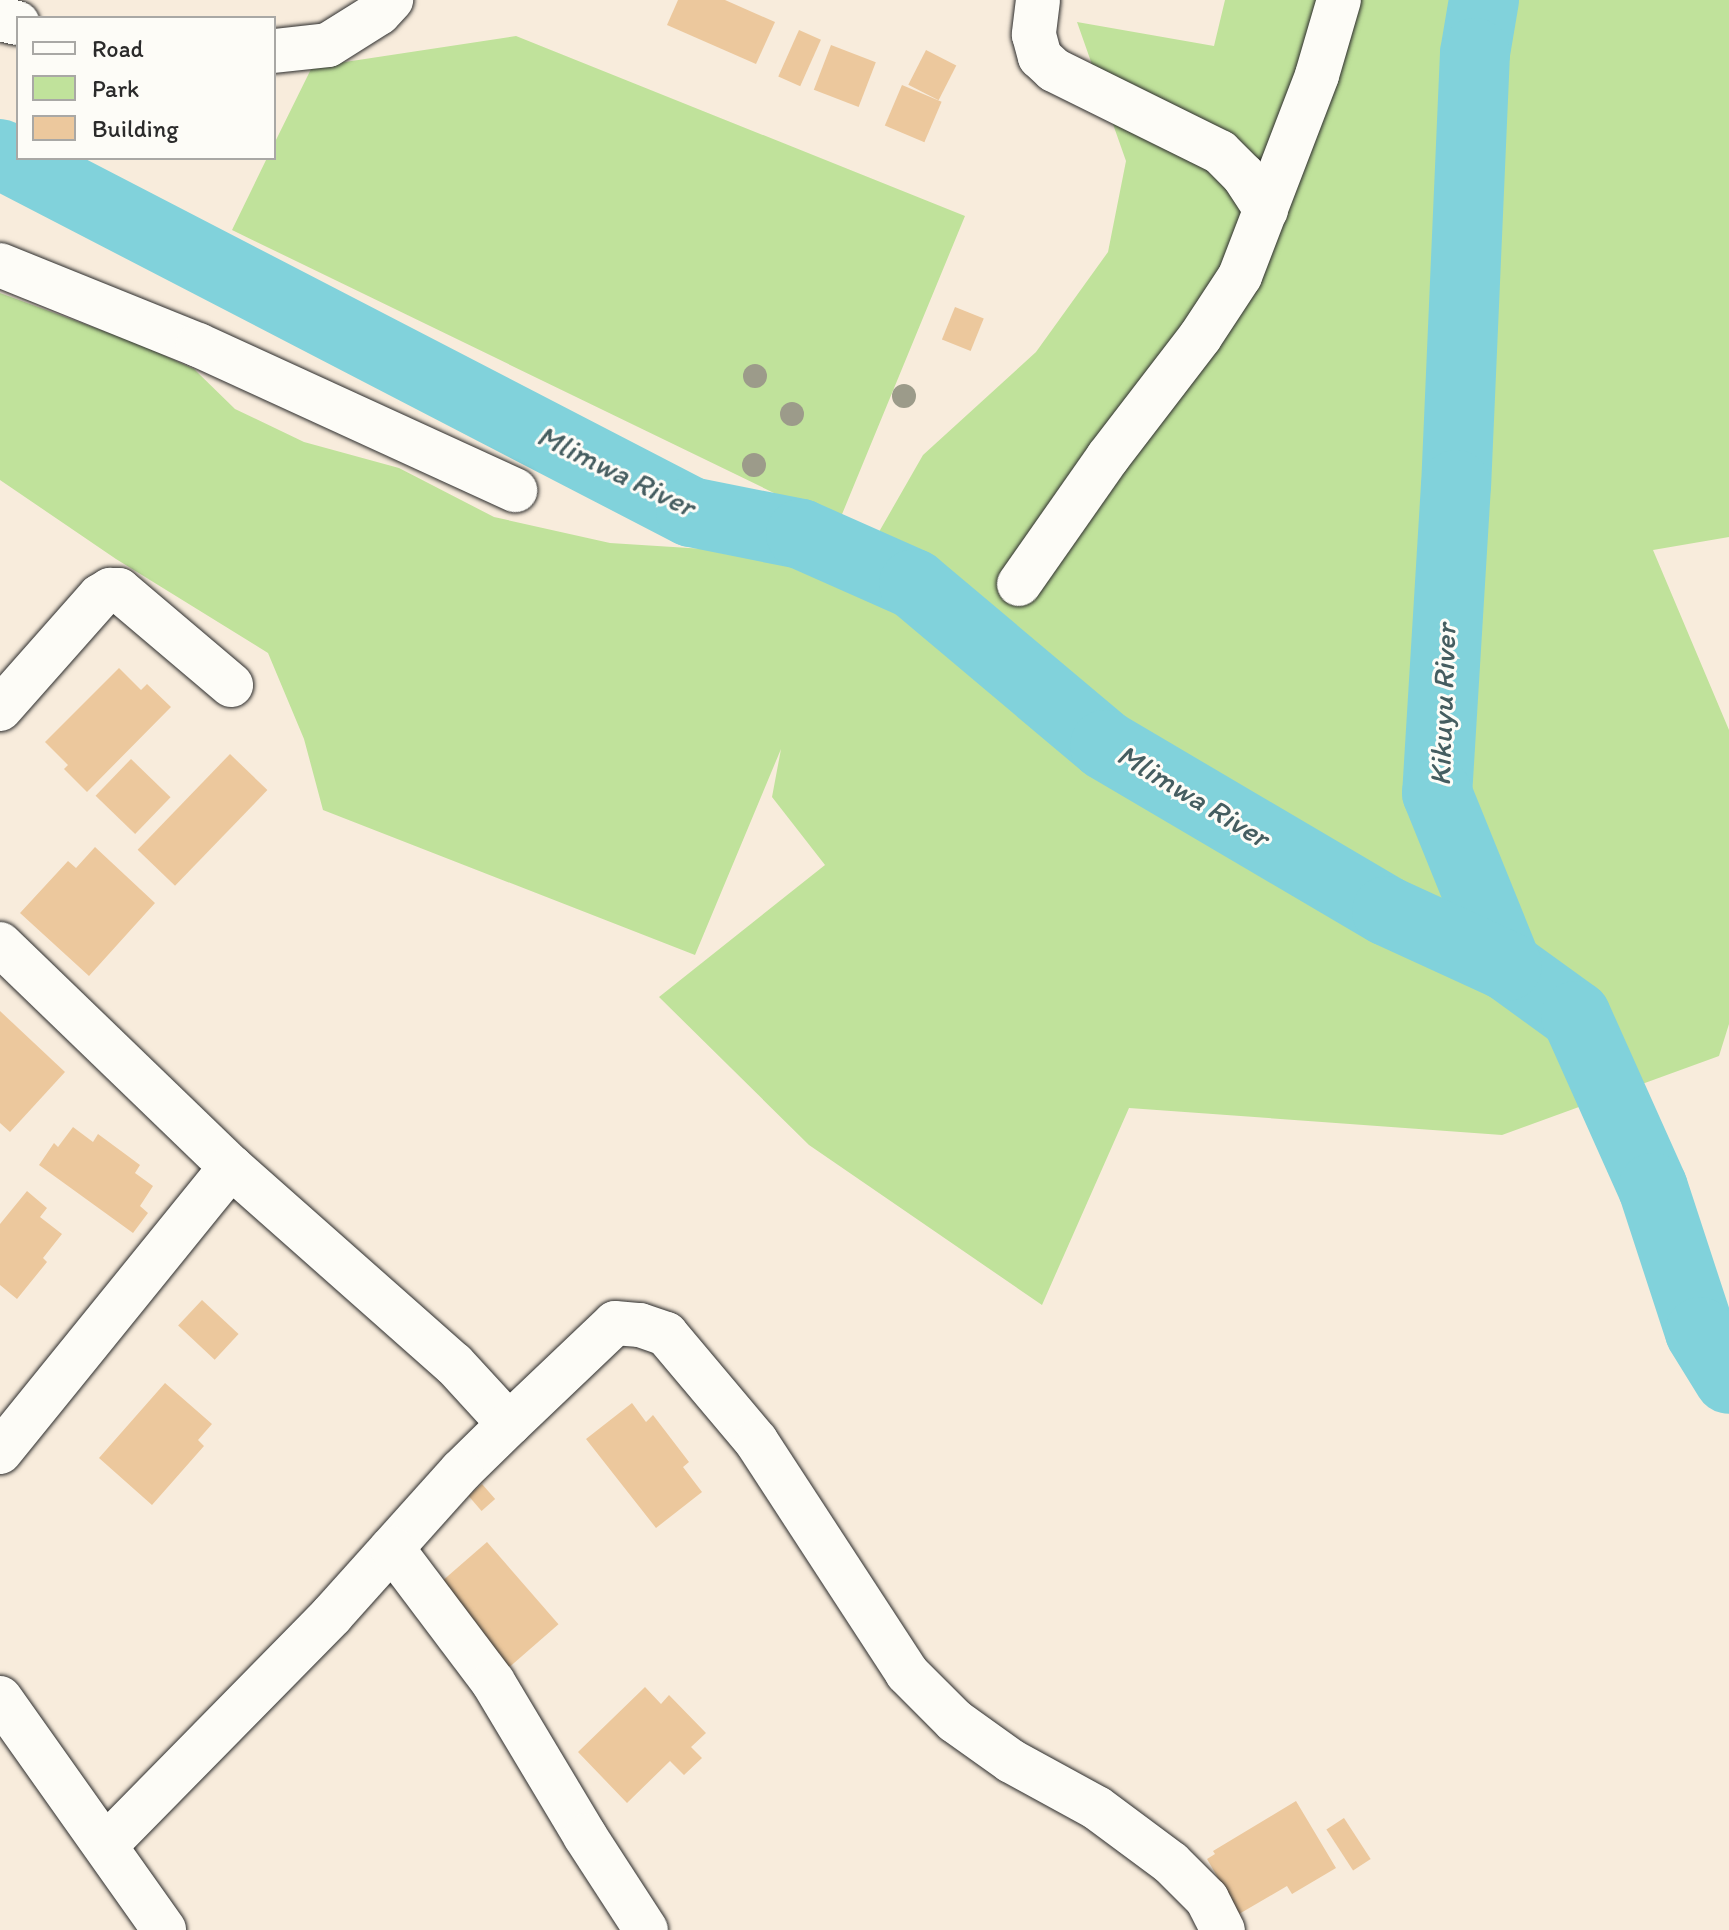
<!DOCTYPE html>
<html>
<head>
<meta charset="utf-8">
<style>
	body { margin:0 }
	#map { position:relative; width:1729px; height:1930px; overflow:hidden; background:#f8ecdc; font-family:Itim,sans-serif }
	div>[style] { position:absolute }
	.green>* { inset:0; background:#c0e29b }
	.river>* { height:70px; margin:-35px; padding:0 35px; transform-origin:35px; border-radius:35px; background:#81d2db }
	.building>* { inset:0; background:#ecc89d; transform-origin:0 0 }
	.roads { filter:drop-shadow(0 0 2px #2b2b2b) drop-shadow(0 0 2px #2b2b2b) }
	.minor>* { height:44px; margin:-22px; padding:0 22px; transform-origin:22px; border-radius:22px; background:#fdfcf7 }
	.trees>* { width:24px; height:24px; margin:-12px; border-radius:50%; background:#9c9b8a }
	span { translate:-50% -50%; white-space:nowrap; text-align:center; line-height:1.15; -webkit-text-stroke:6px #fdfcf7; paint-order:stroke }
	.water-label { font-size:30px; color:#455d60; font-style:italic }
	.legend { position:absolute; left:16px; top:16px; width:260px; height:144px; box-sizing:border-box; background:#fdfcf7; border:2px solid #a9a8a5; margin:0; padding:10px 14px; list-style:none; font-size:24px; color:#2b2b2b }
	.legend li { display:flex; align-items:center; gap:16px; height:40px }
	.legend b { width:40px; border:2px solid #a9a8a5 }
</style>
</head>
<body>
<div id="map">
	<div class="green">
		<i style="clip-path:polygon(1225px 0,1729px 0,1729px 537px,1653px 550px,1729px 730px,1729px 1024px,1719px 1056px,1502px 1135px,1129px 1108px,1042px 1305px,809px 1145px,659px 997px,825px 865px,772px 797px,781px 749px,695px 955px,323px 810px,304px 739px,268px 653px,116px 559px,0 480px,0 293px,139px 344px,194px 369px,235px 409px,304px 442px,399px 468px,494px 517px,610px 543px,752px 552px,848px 586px,923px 455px,1036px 352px,1108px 252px,1126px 161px,1077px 22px,1214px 46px)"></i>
		<i style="clip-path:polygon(516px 36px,965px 216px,838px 524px,232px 230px,267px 158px,274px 158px,274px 144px,312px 67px)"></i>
	</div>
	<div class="river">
		<i style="left:1484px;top:0;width:54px;rotate:99.6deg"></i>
		<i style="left:1475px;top:53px;width:432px;rotate:92.5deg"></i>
		<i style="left:1456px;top:485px;width:309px;rotate:93.5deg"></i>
		<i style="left:1437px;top:793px;width:187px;rotate:68deg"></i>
		<i style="left:1507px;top:966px;width:85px;rotate:35.9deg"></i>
		<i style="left:1576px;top:1016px;width:188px;rotate:65.9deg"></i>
		<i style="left:1653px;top:1188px;width:151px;rotate:71.9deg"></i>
		<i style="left:1700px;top:1332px;width:55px;rotate:58.3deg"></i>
		<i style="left:0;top:154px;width:778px;rotate:27.39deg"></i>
		<i style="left:691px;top:512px;width:112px;rotate:11.3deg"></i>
		<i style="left:801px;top:534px;width:124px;rotate:23.9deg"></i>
		<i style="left:914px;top:584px;width:250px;rotate:40.1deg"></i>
		<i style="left:1105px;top:745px;width:327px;rotate:30.5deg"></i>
		<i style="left:1387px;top:911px;width:132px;rotate:24.6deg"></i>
	</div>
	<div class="building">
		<i style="clip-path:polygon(678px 0,725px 0,775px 22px,756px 64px,667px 25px)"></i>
		<i style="left:799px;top:30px;width:24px;height:51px;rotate:24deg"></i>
		<i style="left:831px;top:45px;width:48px;height:48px;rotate:21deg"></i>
		<i style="left:926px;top:50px;width:34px;height:39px;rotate:27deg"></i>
		<i style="left:902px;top:85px;width:43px;height:44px;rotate:23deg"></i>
		<i style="left:955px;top:307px;width:31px;height:35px;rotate:22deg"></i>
		<i style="clip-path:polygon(119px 668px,141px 690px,147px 684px,171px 707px,87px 792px,64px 769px,68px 765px,45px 742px)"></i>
		<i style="left:230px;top:754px;width:52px;height:133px;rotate:44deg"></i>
		<i style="left:131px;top:759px;width:55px;height:51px;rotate:44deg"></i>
		<i style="clip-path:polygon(95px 847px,155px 903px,89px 976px,20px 913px,68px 861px,76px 868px)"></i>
		<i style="clip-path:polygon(0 1011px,65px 1072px,10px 1132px,0 1123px)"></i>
		<i style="clip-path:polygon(73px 1127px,93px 1142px,98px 1134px,140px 1165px,135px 1173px,153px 1186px,140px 1206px,148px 1213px,133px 1233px,39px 1165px,54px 1143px,58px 1147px)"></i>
		<i style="clip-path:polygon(27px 1191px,47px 1208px,40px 1217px,62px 1234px,43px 1258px,47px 1262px,17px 1299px,0 1285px,0 1224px)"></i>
		<i style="left:202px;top:1300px;width:50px;height:35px;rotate:43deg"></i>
		<i style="clip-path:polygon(165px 1383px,212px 1424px,198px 1440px,204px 1446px,152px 1505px,99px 1458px)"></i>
		<i style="clip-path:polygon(632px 1403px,646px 1422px,653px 1415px,689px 1462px,683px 1467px,702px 1492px,656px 1528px,586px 1439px)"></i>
		<i style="left:482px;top:1484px;width:20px;height:18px;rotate:49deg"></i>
		<i style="left:487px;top:1542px;width:109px;height:75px;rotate:49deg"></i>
		<i style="clip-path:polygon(645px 1687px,661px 1704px,669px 1695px,706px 1733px,691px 1747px,702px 1758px,684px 1775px,670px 1761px,627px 1803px,578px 1752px)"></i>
		<i style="clip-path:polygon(1296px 1801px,1336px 1868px,1292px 1894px,1287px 1886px,1239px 1914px,1207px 1859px,1215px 1854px,1213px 1851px)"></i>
		<i style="left:1344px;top:1818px;width:49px;height:21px;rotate:57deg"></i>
	</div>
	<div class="roads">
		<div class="minor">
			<i style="left:1038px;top:0;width:35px;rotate:97deg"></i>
			<i style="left:1034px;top:35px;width:23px;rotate:75deg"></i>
			<i style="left:1040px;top:57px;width:19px;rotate:43deg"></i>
			<i style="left:1054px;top:70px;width:185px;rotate:26.3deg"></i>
			<i style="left:1220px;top:152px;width:33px;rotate:45deg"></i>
			<i style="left:1243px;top:175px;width:42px;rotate:56.7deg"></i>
			<i style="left:0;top:19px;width:18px;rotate:13deg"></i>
			<i style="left:274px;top:51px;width:54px;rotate:-6.3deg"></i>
			<i style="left:328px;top:45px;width:60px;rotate:-32.1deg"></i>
			<i style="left:379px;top:13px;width:18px;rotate:-47deg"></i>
			<i style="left:0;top:265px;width:214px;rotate:22deg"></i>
			<i style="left:198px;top:345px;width:349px;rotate:24.6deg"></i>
			<i style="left:1019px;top:584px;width:155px;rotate:-55deg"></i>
			<i style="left:1108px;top:457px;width:151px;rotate:-52.5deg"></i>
			<i style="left:1200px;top:337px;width:73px;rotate:-56.7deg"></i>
			<i style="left:1240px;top:276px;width:215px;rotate:-69deg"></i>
			<i style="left:1317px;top:75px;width:78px;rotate:-73.7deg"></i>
			<i style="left:0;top:709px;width:151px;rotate:-48.5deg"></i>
			<i style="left:100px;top:596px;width:12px;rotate:-31deg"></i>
			<i style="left:110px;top:590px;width:9px"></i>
			<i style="left:119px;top:590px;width:147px;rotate:40.3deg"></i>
			<i style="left:0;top:944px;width:321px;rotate:44deg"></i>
			<i style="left:231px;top:1167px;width:298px;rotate:41.5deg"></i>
			<i style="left:454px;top:1364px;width:81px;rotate:47.5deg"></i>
			<i style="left:509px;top:1424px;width:67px;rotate:135.6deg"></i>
			<i style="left:461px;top:1471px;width:193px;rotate:131.9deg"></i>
			<i style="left:332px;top:1615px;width:322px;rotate:134.5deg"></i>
			<i style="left:509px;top:1424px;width:146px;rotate:-43.6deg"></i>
			<i style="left:615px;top:1323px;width:25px;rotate:5deg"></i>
			<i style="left:640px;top:1325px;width:28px;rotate:19deg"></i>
			<i style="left:666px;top:1334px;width:140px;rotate:49.9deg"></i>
			<i style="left:756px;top:1441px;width:277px;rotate:56.9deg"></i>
			<i style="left:907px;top:1673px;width:68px;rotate:45deg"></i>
			<i style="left:955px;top:1721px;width:69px;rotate:35.5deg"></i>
			<i style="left:1011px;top:1761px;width:98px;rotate:28.7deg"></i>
			<i style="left:1097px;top:1808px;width:92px;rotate:36.6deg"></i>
			<i style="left:1171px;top:1863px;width:51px;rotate:45deg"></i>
			<i style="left:1207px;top:1899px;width:35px;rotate:63deg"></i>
			<i style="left:0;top:1452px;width:367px;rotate:-51deg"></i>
			<i style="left:392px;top:1548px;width:168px;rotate:53deg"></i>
			<i style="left:493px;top:1682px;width:179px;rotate:59.1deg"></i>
			<i style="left:585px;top:1836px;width:112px;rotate:57deg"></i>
			<i style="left:0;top:1698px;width:284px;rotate:54.7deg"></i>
		</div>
	</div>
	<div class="trees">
		<i style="left:755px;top:376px"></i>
		<i style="left:904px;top:396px"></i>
		<i style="left:792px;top:414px"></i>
		<i style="left:754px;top:465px"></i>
	</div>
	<div class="water-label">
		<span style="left:616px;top:471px;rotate:26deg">Mlimwa River</span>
		<span style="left:1443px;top:705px;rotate:-88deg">Kikuyu River</span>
		<span style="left:1193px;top:796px;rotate:31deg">Mlimwa River</span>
	</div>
	<ul class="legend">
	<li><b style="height:10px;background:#fdfcf7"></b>Road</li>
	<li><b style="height:22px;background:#c0e29b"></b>Park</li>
	<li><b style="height:22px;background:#ecc89d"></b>Building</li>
	</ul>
</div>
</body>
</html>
